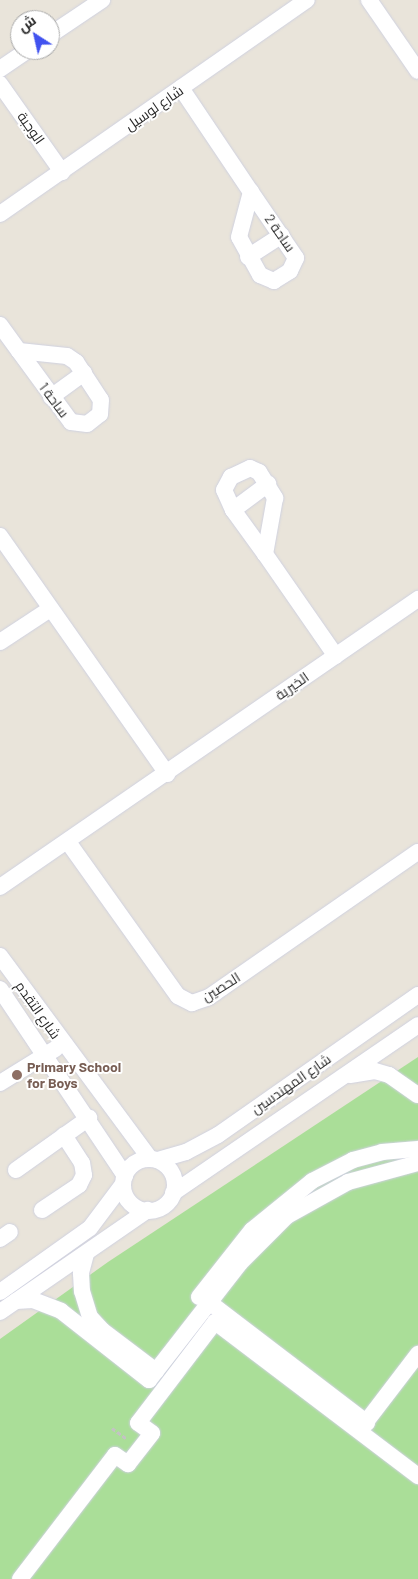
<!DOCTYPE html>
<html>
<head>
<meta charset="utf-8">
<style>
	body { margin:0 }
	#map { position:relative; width:418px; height:1579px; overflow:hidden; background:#e9e4da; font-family:Barlow,Cairo,sans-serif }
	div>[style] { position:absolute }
	.green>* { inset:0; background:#aade98 }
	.path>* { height:3px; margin-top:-1.5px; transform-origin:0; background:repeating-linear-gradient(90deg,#c3c3c3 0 4px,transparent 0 6.5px) }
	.roads { filter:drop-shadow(0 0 1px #cfd1e0) drop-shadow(0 0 1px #cfd1e0) }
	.minor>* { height:16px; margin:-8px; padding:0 8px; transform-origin:8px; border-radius:8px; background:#fff }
	.minor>.ring { margin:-8px; padding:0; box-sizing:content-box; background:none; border:16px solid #fff; border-radius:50% }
	.dots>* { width:14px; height:14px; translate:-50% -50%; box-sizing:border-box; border:2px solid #fff; border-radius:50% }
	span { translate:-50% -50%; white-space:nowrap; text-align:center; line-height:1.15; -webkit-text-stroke:4px #fff; paint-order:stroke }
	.street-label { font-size:14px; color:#282828 }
	.education-label { font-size:14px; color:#785e54; font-weight:700 }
	.left { translate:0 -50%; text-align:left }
	.north { position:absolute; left:10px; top:10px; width:50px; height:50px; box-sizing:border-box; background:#fff; border:1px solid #a9a9a9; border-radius:50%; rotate:325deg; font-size:14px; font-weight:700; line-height:20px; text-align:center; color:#282828 }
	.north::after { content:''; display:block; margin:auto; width:18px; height:22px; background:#4152ef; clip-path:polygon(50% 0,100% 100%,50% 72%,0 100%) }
</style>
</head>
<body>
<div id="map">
	<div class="green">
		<i style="clip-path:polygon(418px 1057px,418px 1579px,0 1579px,0 1339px,108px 1262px)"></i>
	</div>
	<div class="path">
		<i style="left:112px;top:1428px;width:19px;rotate:36deg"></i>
	</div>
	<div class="roads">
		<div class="minor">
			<i style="left:369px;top:0;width:86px;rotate:55.4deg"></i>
			<i style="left:50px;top:35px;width:63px;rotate:-33.9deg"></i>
			<i style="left:0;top:69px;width:34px;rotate:-34deg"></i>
			<i style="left:0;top:84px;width:108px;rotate:54.8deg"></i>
			<i style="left:181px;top:88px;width:125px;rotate:56.1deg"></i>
			<i style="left:251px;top:192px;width:80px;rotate:55.7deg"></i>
			<i style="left:296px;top:258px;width:14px;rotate:115deg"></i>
			<i style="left:290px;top:271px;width:19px;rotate:148deg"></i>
			<i style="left:274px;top:281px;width:15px;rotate:-157deg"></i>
			<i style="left:260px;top:275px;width:43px;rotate:-118.9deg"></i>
			<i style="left:239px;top:237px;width:47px;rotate:-75.1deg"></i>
			<i style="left:0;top:214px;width:374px;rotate:-34.9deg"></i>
			<i style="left:248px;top:257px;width:40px;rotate:-32.9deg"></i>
			<i style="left:0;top:325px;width:32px;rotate:54deg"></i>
			<i style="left:19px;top:351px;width:48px;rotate:5.9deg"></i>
			<i style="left:67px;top:356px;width:11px;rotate:34deg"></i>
			<i style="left:76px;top:362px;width:45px;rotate:56.7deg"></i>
			<i style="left:101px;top:400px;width:14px;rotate:94deg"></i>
			<i style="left:100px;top:414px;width:16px;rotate:142deg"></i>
			<i style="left:87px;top:424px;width:16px;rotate:-173deg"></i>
			<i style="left:71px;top:422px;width:88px;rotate:-126.2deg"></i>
			<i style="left:51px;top:397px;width:41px;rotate:-36deg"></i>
			<i style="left:250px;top:468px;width:10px;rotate:24deg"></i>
			<i style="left:259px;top:472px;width:31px;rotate:58deg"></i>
			<i style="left:275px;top:498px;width:57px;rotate:100.1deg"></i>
			<i style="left:265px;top:554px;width:54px;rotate:-126deg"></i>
			<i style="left:233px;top:510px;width:22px;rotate:-114deg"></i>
			<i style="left:224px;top:490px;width:15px;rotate:-62deg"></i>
			<i style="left:231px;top:477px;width:21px;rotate:-25deg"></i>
			<i style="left:233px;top:510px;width:44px;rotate:-36.6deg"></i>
			<i style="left:0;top:536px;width:291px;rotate:54.9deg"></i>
			<i style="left:265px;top:554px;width:124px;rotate:55.2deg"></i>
			<i style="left:0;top:642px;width:60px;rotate:-33.4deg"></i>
			<i style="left:68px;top:842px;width:189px;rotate:54.5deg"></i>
			<i style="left:178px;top:996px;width:16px;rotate:27deg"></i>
			<i style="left:192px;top:1003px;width:18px;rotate:-19deg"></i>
			<i style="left:209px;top:997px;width:254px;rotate:-34.8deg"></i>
			<i style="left:0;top:887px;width:508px;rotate:-34.57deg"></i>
			<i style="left:0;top:956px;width:252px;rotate:53.5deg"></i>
			<i style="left:0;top:989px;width:225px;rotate:56.2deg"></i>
			<i style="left:350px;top:1075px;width:25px;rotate:-9deg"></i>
			<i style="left:375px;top:1071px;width:15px;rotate:16deg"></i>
			<i style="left:389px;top:1075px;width:35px;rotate:35deg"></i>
			<i style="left:0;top:1083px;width:65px;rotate:-31.7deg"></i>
			<i class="ring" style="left:123px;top:1159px;width:36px;height:36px"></i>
			<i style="left:158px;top:1160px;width:29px;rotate:-16deg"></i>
			<i style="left:186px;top:1152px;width:36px;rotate:-28deg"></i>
			<i style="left:218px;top:1135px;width:244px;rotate:-35deg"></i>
			<i style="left:16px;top:1170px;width:90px;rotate:-35.5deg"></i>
			<i style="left:173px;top:1193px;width:297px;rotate:-34.4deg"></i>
			<i style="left:42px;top:1210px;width:45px;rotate:-34deg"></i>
			<i style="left:79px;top:1185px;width:11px;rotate:-63deg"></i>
			<i style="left:84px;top:1175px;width:12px;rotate:-99deg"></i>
			<i style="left:82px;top:1163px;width:33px;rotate:-123deg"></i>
			<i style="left:0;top:1239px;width:12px;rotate:-35deg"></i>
			<i style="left:86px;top:1254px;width:20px;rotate:105deg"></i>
			<i style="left:81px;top:1273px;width:18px;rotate:87deg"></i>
			<i style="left:82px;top:1291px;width:27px;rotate:73deg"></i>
			<i style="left:90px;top:1317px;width:18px;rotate:47deg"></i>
			<i style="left:102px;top:1330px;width:68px;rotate:37.2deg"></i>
			<i style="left:0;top:1292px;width:110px;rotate:-35.4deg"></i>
			<i style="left:90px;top:1228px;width:55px;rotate:-53.1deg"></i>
			<i style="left:199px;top:1297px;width:85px;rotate:-51.7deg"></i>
			<i style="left:252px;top:1230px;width:77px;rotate:-39.2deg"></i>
			<i style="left:312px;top:1181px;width:46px;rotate:-27.1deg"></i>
			<i style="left:353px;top:1160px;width:30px;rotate:-15deg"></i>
			<i style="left:382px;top:1152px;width:36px;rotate:-5deg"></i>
			<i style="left:16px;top:1301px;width:17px;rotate:-3deg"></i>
			<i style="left:33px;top:1300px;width:30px;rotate:21deg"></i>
			<i style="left:61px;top:1311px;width:112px;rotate:38.1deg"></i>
			<i style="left:149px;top:1380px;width:148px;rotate:-52.1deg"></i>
			<i style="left:240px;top:1263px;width:66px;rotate:-45deg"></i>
			<i style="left:287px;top:1216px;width:70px;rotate:-29.1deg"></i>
			<i style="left:348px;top:1182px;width:73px;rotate:-15.2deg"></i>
			<i style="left:209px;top:1302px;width:199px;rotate:37.4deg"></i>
			<i style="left:0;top:1312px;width:180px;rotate:-34.6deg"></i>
			<i style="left:366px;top:1422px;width:86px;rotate:-52.6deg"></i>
			<i style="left:20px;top:1579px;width:156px;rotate:-52.5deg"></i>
			<i style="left:115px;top:1455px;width:16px;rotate:35deg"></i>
			<i style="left:128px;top:1464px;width:39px;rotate:-52deg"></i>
			<i style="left:152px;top:1433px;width:17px;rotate:-144deg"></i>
			<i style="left:138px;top:1423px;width:127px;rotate:-52.7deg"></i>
			<i style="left:215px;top:1322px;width:255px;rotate:37.2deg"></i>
		</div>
	</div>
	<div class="dots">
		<i style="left:17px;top:1075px;background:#8d6e63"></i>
	</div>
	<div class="street-label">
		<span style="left:154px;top:108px;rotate:-35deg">شارع لوسيل</span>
		<span style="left:31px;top:128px;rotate:55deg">الوجبة</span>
		<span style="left:280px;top:233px;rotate:55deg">ساحة 2</span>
		<span style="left:54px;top:400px;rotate:53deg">ساحة 1</span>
		<span style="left:292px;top:686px;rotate:-35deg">الخيرية</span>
		<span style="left:221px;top:987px;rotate:-32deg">الحصين</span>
		<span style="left:38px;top:1010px;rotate:55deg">شارع التقدم</span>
		<span style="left:291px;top:1084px;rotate:-35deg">شارع المهندسين</span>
	</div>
	<div class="education-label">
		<span class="left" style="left:27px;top:1075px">Primary School<br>for Boys</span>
	</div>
	<div class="north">ش</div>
</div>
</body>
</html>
